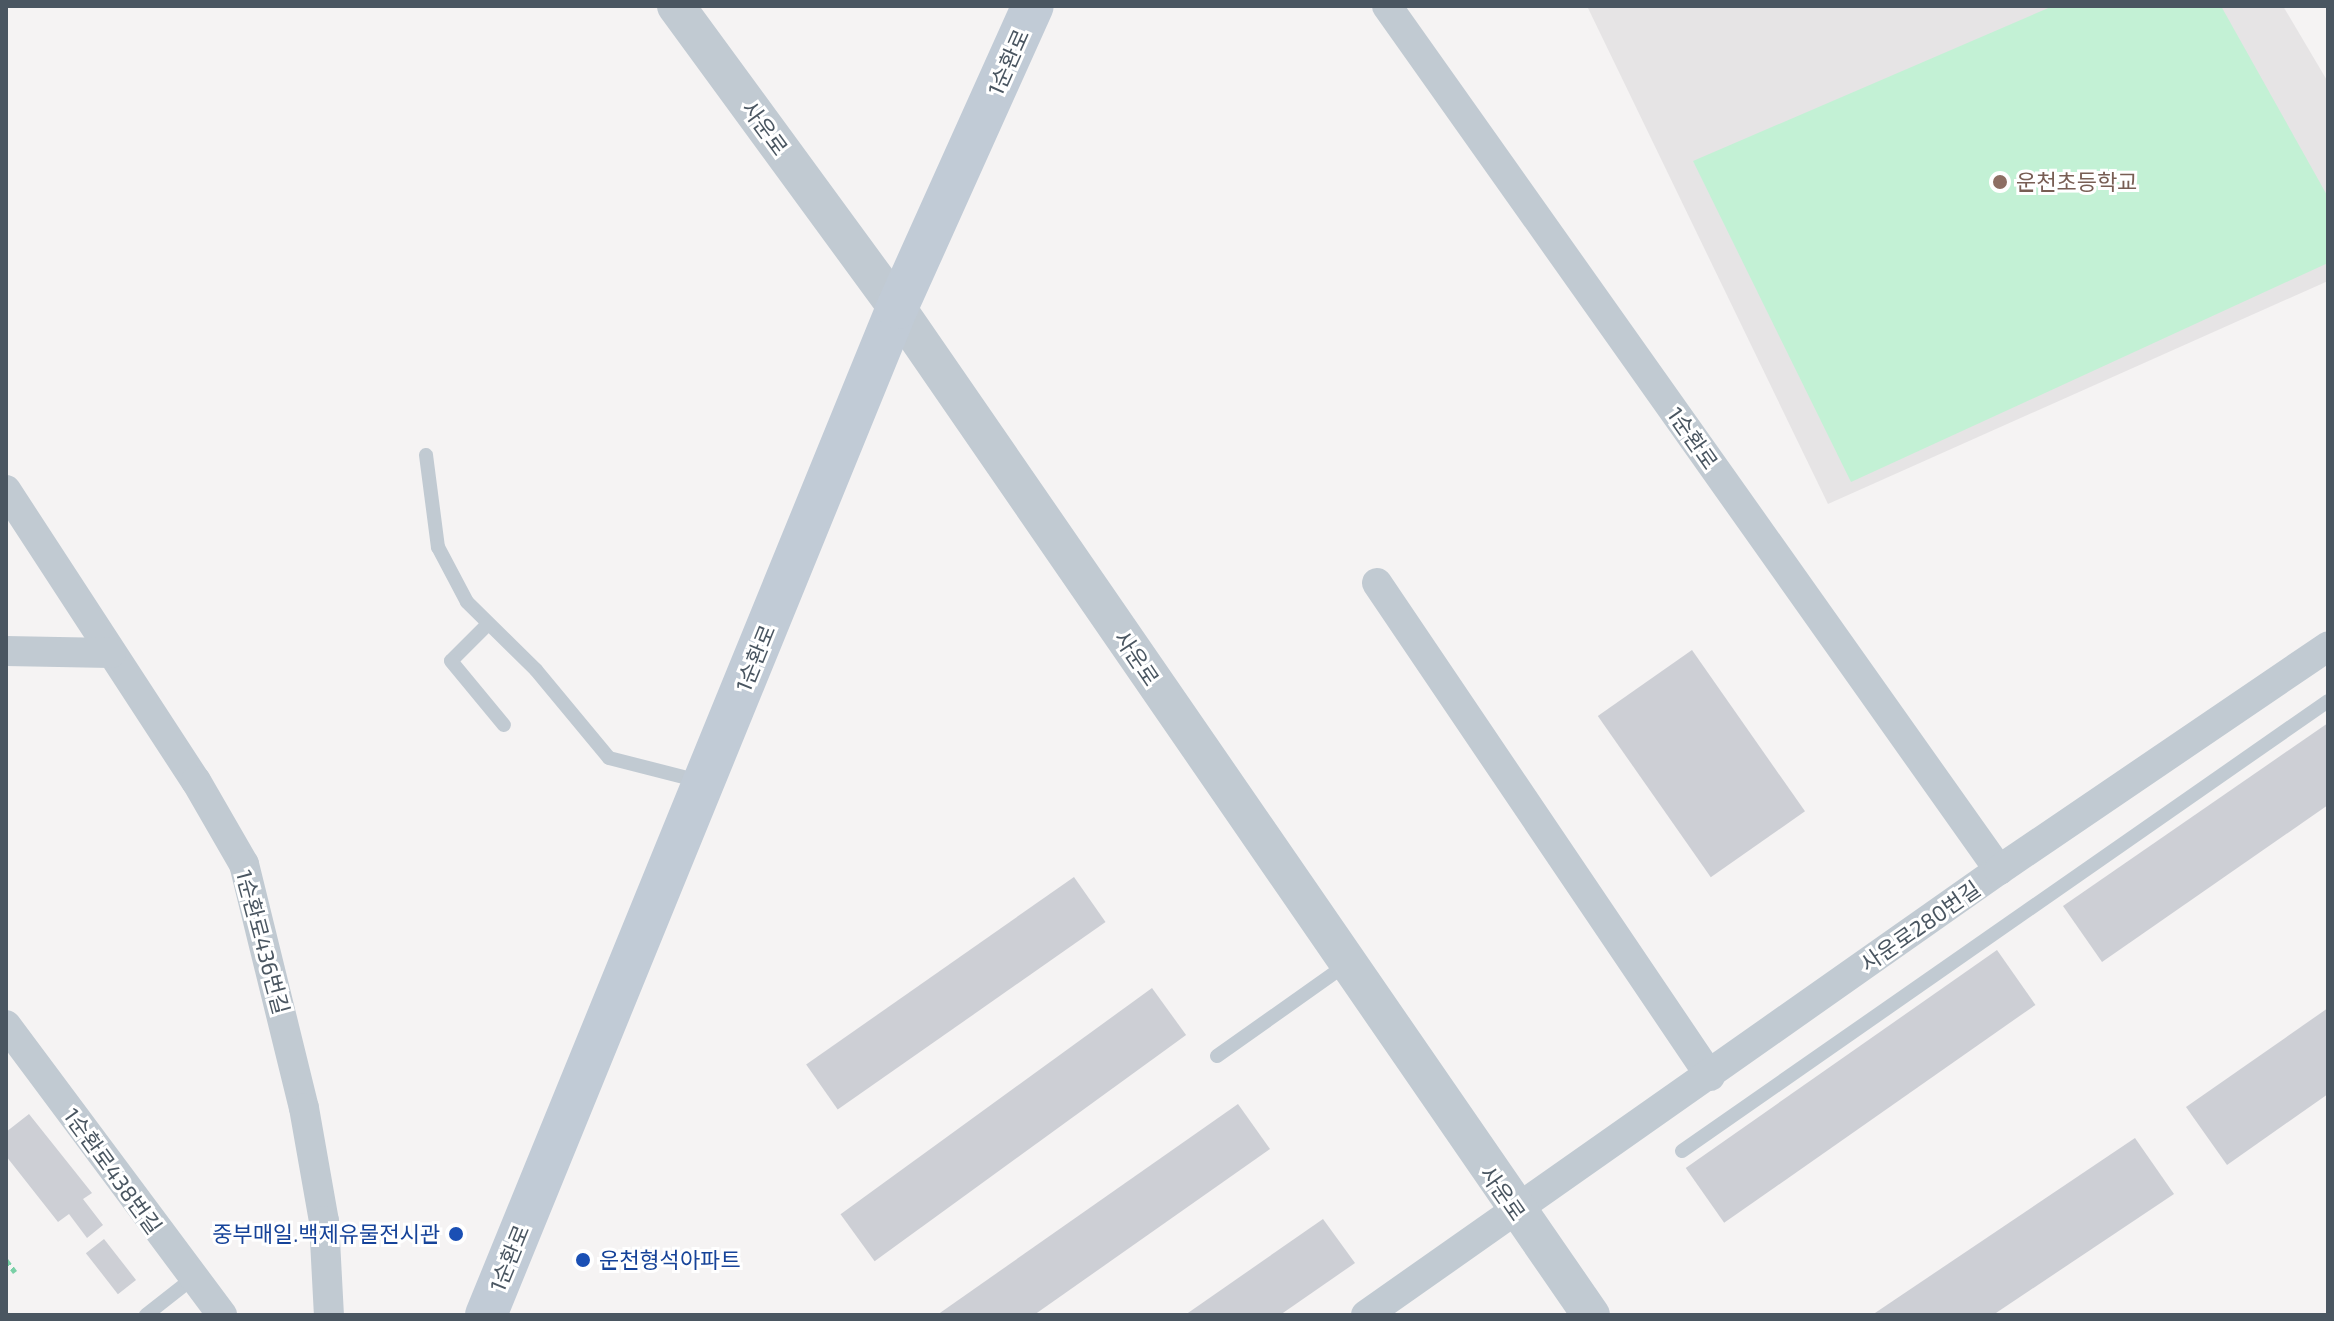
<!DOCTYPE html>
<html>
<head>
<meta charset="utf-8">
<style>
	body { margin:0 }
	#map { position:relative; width:2334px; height:1321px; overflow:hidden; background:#f5f3f3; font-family:"Exo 2","Noto Sans KR",sans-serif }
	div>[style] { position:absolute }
	.education>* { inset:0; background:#e6e4e5 }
	.green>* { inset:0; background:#c3f1d5 }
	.building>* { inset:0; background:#cdcfd5; transform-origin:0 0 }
	.path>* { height:5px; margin-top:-2.5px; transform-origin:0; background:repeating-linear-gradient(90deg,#7ad0a6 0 6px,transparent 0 10px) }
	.service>* { height:14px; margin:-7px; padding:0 7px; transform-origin:7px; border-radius:7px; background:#c1cad2 }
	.minor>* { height:30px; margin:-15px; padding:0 15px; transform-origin:15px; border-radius:15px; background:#c1cad2 }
	.tertiary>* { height:38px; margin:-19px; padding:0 19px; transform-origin:19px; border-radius:19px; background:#c1cad2 }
	.secondary>* { height:42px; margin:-21px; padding:0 21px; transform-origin:21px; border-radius:21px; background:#c1cbd6 }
	.dots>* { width:22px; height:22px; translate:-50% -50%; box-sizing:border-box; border:4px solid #fff; border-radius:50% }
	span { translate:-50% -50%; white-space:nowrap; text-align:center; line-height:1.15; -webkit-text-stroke:6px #fff; paint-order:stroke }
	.street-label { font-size:22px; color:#4a5661 }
	.education-label { font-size:22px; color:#785e54 }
	.left { translate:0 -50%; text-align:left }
	.transit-label { font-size:22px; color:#164399 }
	.right { translate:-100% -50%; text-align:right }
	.frame { position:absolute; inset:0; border:8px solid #4a5661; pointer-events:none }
</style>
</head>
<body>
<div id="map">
	<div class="education">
		<i style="clip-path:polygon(1587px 6px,2283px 6px,2328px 82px,2328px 281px,1828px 504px)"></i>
	</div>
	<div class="green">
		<i style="clip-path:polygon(2053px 6px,2221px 6px,2328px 197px,2328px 263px,1851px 482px,1693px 161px)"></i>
	</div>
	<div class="building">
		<i style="left:1692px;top:650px;width:197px;height:115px;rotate:55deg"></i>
		<i style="clip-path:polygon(2328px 723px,2328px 805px,2102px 962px,2063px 906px)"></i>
		<i style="left:1074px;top:877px;width:55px;height:327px;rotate:55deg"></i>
		<i style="left:1997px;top:950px;width:67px;height:380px;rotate:55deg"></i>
		<i style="left:1152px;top:988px;width:58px;height:385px;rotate:54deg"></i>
		<i style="clip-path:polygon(2328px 1008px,2328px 1094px,2227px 1165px,2186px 1107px)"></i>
		<i style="clip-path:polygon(1238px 1104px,1270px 1149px,1034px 1315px,937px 1315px)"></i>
		<i style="clip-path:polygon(29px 1114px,92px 1193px,83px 1199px,103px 1225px,87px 1238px,69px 1214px,58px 1222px,6px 1156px,6px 1132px)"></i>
		<i style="clip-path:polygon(2135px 1138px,2174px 1194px,1993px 1315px,1872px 1315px)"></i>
		<i style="clip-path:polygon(1323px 1219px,1355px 1263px,1280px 1315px,1185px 1315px)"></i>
		<i style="left:104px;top:1239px;width:52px;height:23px;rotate:52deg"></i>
	</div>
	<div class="path">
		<i style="left:6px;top:1260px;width:15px;rotate:53deg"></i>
	</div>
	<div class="service">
		<i style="left:426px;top:455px;width:93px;rotate:82.6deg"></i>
		<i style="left:438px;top:547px;width:62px;rotate:62.2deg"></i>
		<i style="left:467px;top:602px;width:97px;rotate:44.6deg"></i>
		<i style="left:536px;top:670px;width:114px;rotate:50.3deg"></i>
		<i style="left:609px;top:758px;width:93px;rotate:14.3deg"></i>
		<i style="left:488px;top:624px;width:52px;rotate:135deg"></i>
		<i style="left:451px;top:661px;width:83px;rotate:50.4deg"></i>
		<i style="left:1217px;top:1056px;width:159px;rotate:-35.3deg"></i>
		<i style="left:1682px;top:1151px;width:787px;rotate:-34.86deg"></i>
		<i style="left:146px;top:1315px;width:60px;rotate:-38.2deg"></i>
	</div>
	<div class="minor">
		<i style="left:1387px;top:6px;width:1059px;rotate:54.69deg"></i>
		<i style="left:6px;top:490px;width:348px;rotate:56.9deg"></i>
		<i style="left:196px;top:781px;width:96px;rotate:60deg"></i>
		<i style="left:244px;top:864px;width:251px;rotate:76.2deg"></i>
		<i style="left:304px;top:1108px;width:115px;rotate:80deg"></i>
		<i style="left:324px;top:1221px;width:94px;rotate:87deg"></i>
		<i style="left:1377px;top:583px;width:595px;rotate:55.96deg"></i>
		<i style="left:6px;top:651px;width:105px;rotate:1.1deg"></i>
		<i style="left:6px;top:1025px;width:362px;rotate:53.3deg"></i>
		<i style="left:1366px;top:1315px;width:774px;rotate:-35.11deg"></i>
		<i style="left:1999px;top:870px;width:398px;rotate:-34.2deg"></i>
	</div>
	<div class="tertiary">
		<i style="left:676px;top:6px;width:374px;rotate:53.8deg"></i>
		<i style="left:897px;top:308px;width:1223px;rotate:55.43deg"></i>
	</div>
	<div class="secondary">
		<i style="left:486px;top:1315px;width:1088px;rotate:-67.8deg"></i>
		<i style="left:897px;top:308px;width:331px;rotate:-65.8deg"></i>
	</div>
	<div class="dots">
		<i style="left:2000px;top:182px;background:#8d6e63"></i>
		<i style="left:456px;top:1234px;background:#1a4fb4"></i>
		<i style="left:583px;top:1260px;background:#1a4fb4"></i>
	</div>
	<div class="street-label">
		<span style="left:1008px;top:62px;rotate:-66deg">1순환로</span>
		<span style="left:765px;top:128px;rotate:54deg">사운로</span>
		<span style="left:1693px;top:438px;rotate:55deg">1순환로</span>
		<span style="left:755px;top:658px;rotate:-68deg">1순환로</span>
		<span style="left:1137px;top:658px;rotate:56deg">사운로</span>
		<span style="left:1920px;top:926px;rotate:-35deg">사운로280번길</span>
		<span style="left:263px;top:942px;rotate:75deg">1순환로436번길</span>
		<span style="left:113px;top:1171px;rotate:54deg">1순환로438번길</span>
		<span style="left:1503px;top:1193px;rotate:55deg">사운로</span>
		<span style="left:509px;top:1258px;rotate:-68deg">1순환로</span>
	</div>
	<div class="education-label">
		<span class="left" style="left:2016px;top:182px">운천초등학교</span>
	</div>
	<div class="transit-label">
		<span class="right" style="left:440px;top:1234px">중부매일.백제유물전시관</span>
		<span class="left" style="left:599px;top:1260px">운천형석아파트</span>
	</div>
	<div class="frame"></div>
</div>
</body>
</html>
